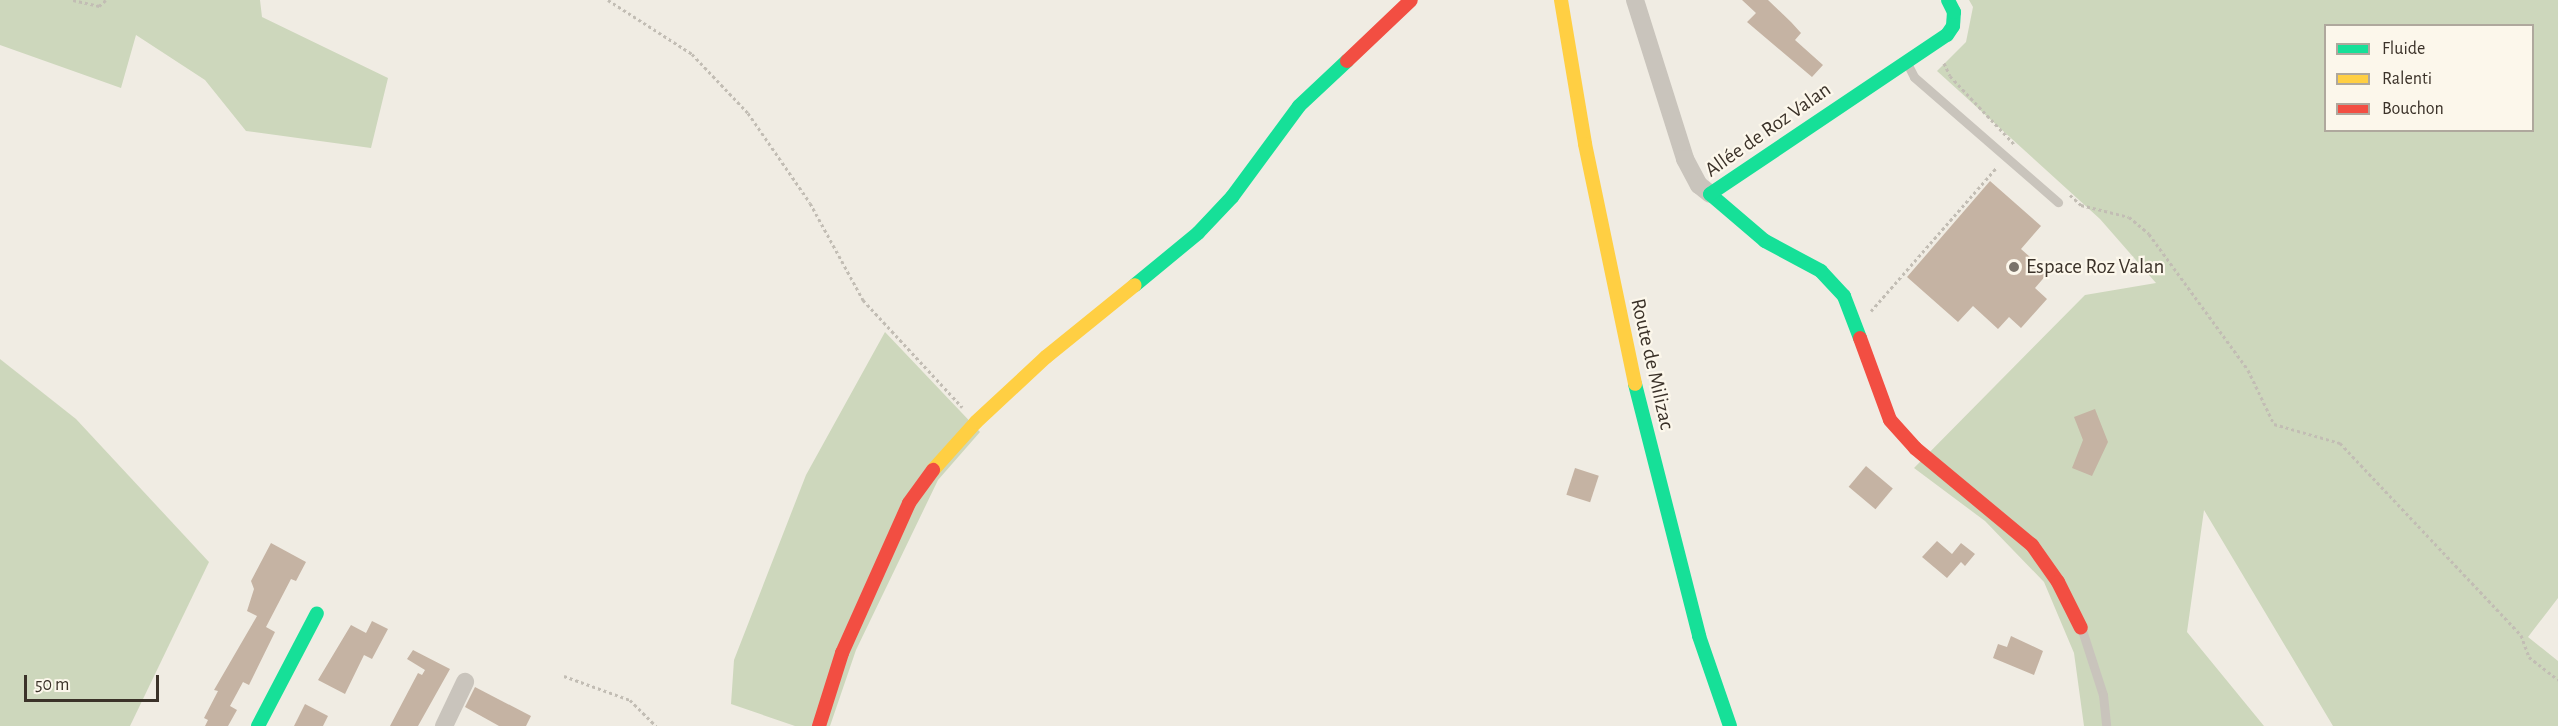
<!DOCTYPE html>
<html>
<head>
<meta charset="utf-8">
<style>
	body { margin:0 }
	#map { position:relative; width:2558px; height:726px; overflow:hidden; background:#f0ece3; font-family:"Alegreya Sans",sans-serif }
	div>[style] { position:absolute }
	.green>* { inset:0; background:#cdd7bc }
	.building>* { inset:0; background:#c5b3a3; transform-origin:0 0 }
	.path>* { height:3px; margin-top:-1.5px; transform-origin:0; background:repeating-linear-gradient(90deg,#c2bdb4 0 3px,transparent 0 6px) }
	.lane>* { height:9px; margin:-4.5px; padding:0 4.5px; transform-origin:4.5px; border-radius:4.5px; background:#c9c4bc }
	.street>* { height:18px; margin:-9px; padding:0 9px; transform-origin:9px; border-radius:9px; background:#c9c4bc }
	.fast>* { height:14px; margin:-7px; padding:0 7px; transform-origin:7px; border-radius:7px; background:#16e098 }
	.slow>* { height:14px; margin:-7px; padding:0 7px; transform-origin:7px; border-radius:7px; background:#ffcf43 }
	.jam>* { height:14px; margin:-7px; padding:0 7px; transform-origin:7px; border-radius:7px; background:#f24e42 }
	.dots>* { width:16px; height:16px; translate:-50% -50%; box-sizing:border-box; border:3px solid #fcf7eb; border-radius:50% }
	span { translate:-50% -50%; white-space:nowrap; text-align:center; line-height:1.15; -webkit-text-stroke:4.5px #fcf7eb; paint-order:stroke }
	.street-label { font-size:21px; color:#3b3229 }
	.poi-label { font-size:21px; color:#3b3229 }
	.left { translate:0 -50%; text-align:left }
	.legend { position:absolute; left:2324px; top:24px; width:210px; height:108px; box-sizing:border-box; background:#fcf7eb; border:2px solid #afa89d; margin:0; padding:8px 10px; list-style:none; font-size:18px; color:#3b3229 }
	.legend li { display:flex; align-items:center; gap:12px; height:30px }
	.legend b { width:30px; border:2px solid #afa89d }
	.scale { position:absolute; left:24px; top:675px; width:135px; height:27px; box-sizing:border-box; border:3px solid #3b3229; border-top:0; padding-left:8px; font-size:18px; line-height:21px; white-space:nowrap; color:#3b3229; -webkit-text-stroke:4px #fcf7eb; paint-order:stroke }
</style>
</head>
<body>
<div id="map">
	<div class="green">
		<i style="clip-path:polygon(0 0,260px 0,262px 17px,388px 78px,371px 148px,246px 131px,205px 80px,136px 35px,121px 88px,0 45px)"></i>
		<i style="clip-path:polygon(evenodd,1969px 0,2558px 0,2558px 598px,2528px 637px,2558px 661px,2558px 726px,2333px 726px,2204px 510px,2187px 632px,2264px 726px,2084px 726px,2074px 653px,2044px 582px,1985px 521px,1914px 468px,2085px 295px,2156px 283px,2100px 219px,1937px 71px,1966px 42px,1973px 7px,1969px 0,2326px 26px,2532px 26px,2532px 130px,2326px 130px,2326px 26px)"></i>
		<i style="clip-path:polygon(885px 332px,980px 432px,938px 480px,856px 650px,830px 726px,795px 726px,731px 704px,734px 660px,806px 475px)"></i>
		<i style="clip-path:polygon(0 359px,76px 419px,209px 562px,130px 726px,0 726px)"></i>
	</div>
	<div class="building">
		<i style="clip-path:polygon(1742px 0,1768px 0,1791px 22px,1801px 33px,1795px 40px,1823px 65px,1812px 77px,1747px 22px,1756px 13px)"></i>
		<i style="clip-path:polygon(1990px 181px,2041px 226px,2021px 249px,2048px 273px,2035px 288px,2047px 299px,2021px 328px,2009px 317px,1998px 329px,1973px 306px,1958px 322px,1907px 277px)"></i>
		<i style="clip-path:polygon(2095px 409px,2108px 442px,2092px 476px,2072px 468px,2083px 440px,2074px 417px)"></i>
		<i style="left:1866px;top:466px;width:35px;height:27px;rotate:40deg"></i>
		<i style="left:1575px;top:468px;width:25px;height:28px;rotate:18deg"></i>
		<i style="clip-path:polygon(1937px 541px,1952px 554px,1961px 543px,1975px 554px,1965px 566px,1961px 562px,1947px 578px,1922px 557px)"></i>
		<i style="clip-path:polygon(271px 543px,306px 562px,296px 581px,291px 579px,266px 627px,275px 632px,249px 685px,243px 682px,230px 706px,237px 710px,228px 726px,205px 726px,208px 720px,204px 718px,218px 691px,214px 690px,257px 616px,247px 611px,254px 589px,251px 581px)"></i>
		<i style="clip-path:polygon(372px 621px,388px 629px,372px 659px,364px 655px,345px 694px,318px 680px,351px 625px,366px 633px)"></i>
		<i style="clip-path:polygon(2011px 636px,2043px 651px,2034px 675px,1993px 658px,1998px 644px,2007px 647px)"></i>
		<i style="clip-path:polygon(413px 650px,450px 669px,418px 726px,390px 726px,418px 673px,422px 675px,425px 670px,407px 659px)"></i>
		<i style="clip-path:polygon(475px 687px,531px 716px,526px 726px,499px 726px,465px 707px)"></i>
		<i style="clip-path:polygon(305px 704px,328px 716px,323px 726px,294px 726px)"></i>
	</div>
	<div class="path">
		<i style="left:73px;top:0;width:27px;rotate:13deg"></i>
		<i style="left:99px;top:6px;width:9px;rotate:-41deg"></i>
		<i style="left:608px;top:0;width:100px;rotate:32.7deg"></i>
		<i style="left:692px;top:54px;width:81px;rotate:46.5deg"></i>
		<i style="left:748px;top:113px;width:109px;rotate:55.4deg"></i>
		<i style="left:810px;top:203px;width:111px;rotate:61.3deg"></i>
		<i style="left:863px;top:300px;width:146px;rotate:47.2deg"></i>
		<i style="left:1944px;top:63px;width:14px;rotate:65deg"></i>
		<i style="left:1950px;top:76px;width:93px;rotate:46.7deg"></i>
		<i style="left:2070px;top:195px;width:15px;rotate:42deg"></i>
		<i style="left:2081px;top:205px;width:49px;rotate:14deg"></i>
		<i style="left:2129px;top:217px;width:26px;rotate:40deg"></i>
		<i style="left:2149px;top:234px;width:168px;rotate:53.9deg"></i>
		<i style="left:2248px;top:370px;width:60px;rotate:64.3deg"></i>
		<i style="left:2274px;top:424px;width:69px;rotate:16.1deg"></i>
		<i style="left:2340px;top:443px;width:264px;rotate:46.7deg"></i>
		<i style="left:2521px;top:635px;width:23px;rotate:70deg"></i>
		<i style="left:2529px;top:657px;width:37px;rotate:38deg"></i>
		<i style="left:1871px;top:311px;width:191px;rotate:-48.8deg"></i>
		<i style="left:564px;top:676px;width:70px;rotate:20deg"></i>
		<i style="left:630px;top:700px;width:37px;rotate:45deg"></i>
	</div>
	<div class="lane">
		<i style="left:1908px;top:65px;width:13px;rotate:63deg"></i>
		<i style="left:1914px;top:77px;width:191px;rotate:41deg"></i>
		<i style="left:2082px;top:630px;width:68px;rotate:72.1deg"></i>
		<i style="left:2103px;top:695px;width:31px;rotate:84deg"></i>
	</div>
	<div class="street">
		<i style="left:1635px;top:0;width:167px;rotate:72.5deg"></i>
		<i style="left:1685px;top:159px;width:30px;rotate:62deg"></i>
		<i style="left:1699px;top:185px;width:14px;rotate:39deg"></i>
		<i style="left:444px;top:726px;width:49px;rotate:-64.5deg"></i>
	</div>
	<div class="fast">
		<i style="left:1135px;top:285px;width:82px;rotate:-39.5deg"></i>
		<i style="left:1198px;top:233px;width:50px;rotate:-46.6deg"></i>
		<i style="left:1232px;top:197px;width:113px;rotate:-53.6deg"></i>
		<i style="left:1299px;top:106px;width:66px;rotate:-43.2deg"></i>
		<i style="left:1860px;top:338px;width:45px;rotate:-110.9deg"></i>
		<i style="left:1844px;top:296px;width:34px;rotate:-133deg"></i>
		<i style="left:1821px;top:271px;width:64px;rotate:-151.8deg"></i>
		<i style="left:1765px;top:241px;width:72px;rotate:-139.5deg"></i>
		<i style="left:1710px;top:194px;width:285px;rotate:-33.9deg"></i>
		<i style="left:1947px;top:35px;width:11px;rotate:-56deg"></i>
		<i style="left:1953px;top:26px;width:14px;rotate:-86deg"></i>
		<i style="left:1954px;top:12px;width:13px;rotate:-117deg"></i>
		<i style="left:1635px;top:384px;width:260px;rotate:75.7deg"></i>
		<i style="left:1699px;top:636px;width:95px;rotate:71deg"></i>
		<i style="left:258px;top:726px;width:127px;rotate:-62.4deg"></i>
	</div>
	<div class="slow">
		<i style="left:1561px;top:0;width:146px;rotate:80.5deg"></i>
		<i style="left:1585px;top:144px;width:245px;rotate:78.2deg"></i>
		<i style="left:933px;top:470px;width:64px;rotate:-48.1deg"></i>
		<i style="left:976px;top:422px;width:96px;rotate:-42.9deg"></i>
		<i style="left:1046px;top:357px;width:114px;rotate:-39deg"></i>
	</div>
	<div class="jam">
		<i style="left:1347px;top:61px;width:88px;rotate:-43.6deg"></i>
		<i style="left:1860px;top:338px;width:87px;rotate:69.9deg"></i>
		<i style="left:1890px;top:420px;width:38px;rotate:48deg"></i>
		<i style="left:1915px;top:448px;width:152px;rotate:39.7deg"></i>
		<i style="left:2032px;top:545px;width:45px;rotate:54.9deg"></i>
		<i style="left:2058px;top:582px;width:51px;rotate:63.4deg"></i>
		<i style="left:819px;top:726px;width:77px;rotate:-72.5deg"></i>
		<i style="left:842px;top:653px;width:164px;rotate:-65.9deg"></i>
		<i style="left:909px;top:503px;width:41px;rotate:-54deg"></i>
	</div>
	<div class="dots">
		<i style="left:2014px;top:267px;background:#7a736a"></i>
	</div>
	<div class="street-label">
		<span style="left:1768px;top:130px;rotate:-35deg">Allée de Roz Valan</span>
		<span style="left:1652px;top:364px;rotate:77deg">Route de Milizac</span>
	</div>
	<div class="poi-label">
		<span class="left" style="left:2026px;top:267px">Espace Roz Valan</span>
	</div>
	<ul class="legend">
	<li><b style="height:8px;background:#16e098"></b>Fluide</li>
	<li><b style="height:8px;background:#ffcf43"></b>Ralenti</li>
	<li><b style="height:8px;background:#f24e42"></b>Bouchon</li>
	</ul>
	<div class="scale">50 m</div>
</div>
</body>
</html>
